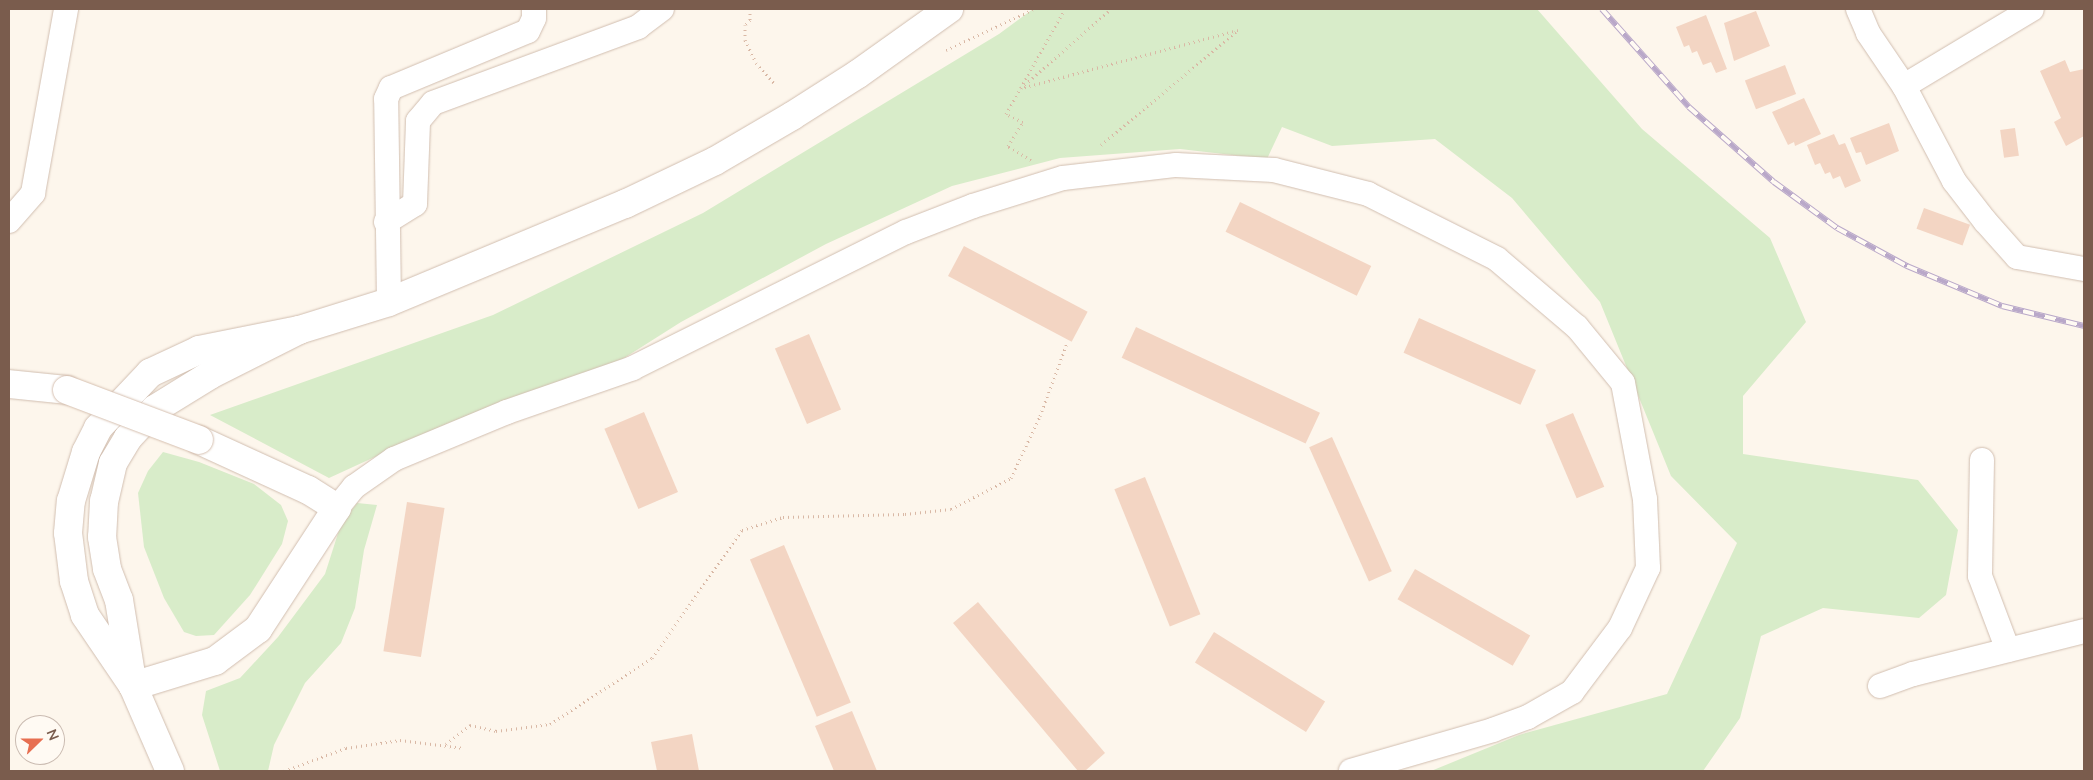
<!DOCTYPE html>
<html>
<head>
<meta charset="utf-8">
<style>
	body { margin:0 }
	#map { position:relative; width:2093px; height:780px; overflow:hidden; background:#fdf6ec; font-family:Mulish,sans-serif }
	div>[style] { position:absolute }
	.green>* { inset:0; background:#d8ecc9 }
	.building>* { inset:0; background:#f3d5c3; transform-origin:0 0 }
	.path>* { height:3px; margin-top:-1.5px; transform-origin:0; background:repeating-linear-gradient(90deg,#d9b8a5 0 1px,transparent 0 5px) }
	.roads { filter:drop-shadow(0 0 1px #d1beb0) drop-shadow(0 0 1px #d1beb0) }
	.street>* { height:24px; margin:-12px; padding:0 12px; transform-origin:12px; border-radius:12px; background:#fff }
	.secondary>* { height:28px; margin:-14px; padding:0 14px; transform-origin:14px; border-radius:14px; background:#fff }
	.rail>* { height:5.5px; margin-top:-2.75px; transform-origin:0; background:repeating-linear-gradient(90deg,#fffaf3 0 11px,#b9a8c9 0 22px); box-sizing:border-box; border-block:1px solid #b9a8c9 }
	.bridges { filter:drop-shadow(0 0 1px #d6c0b0) drop-shadow(0 0 1px #d6c0b0) }
	.secondary-bridge>* { height:28px; margin:-14px; padding:0 14px; transform-origin:14px; border-radius:14px; background:#fff }
	span { translate:-50% -50%; white-space:nowrap; text-align:center; line-height:1.15; -webkit-text-stroke:4px #fffaf3; paint-order:stroke }
	.frame { position:absolute; inset:0; border:10px solid #7a5c4d; pointer-events:none }
	.north { position:absolute; left:15px; top:715px; width:50px; height:50px; box-sizing:border-box; background:#fffaf3; border:1px solid #cabbb1; border-radius:50%; rotate:68deg; font-size:14px; font-weight:700; line-height:20px; text-align:center; color:#7a5c4d }
	.north::after { content:''; display:block; margin:auto; width:18px; height:22px; background:#e76f51; clip-path:polygon(50% 0,100% 100%,50% 72%,0 100%) }
</style>
</head>
<body>
<div id="map">
	<div class="green">
		<i style="clip-path:polygon(1033px 9px,1537px 9px,1642px 129px,1770px 238px,1806px 322px,1743px 396px,1743px 454px,1918px 480px,1958px 530px,1946px 595px,1919px 618px,1823px 608px,1761px 636px,1740px 718px,1703px 771px,1431px 771px,1519px 735px,1667px 694px,1737px 543px,1671px 476px,1600px 302px,1512px 198px,1435px 139px,1332px 146px,1282px 127px,1267px 159px,1180px 149px,1060px 158px,952px 186px,826px 244px,681px 322px,610px 367px,451px 422px,329px 478px,210px 415px,493px 315px,703px 213px,999px 34px)"></i>
		<i style="clip-path:polygon(163px 452px,199px 462px,254px 484px,281px 505px,288px 521px,282px 544px,250px 595px,214px 635px,196px 636px,184px 632px,164px 598px,144px 547px,138px 493px,148px 471px)"></i>
		<i style="clip-path:polygon(357px 503px,377px 505px,364px 550px,355px 608px,341px 643px,305px 683px,274px 745px,268px 771px,220px 771px,202px 715px,206px 691px,240px 678px,278px 637px,325px 574px,341px 524px)"></i>
	</div>
	<div class="building">
		<i style="clip-path:polygon(1756px 11px,1770px 46px,1734px 61px,1724px 23px)"></i>
		<i style="clip-path:polygon(1706px 15px,1727px 69px,1716px 73px,1711px 62px,1703px 65px,1697px 51px,1692px 53px,1689px 45px,1684px 47px,1676px 27px)"></i>
		<i style="clip-path:polygon(2065px 60px,2070px 72px,2084px 69px,2084px 136px,2066px 146px,2054px 122px,2061px 118px,2040px 71px)"></i>
		<i style="left:1785px;top:65px;width:31px;height:43px;rotate:69deg"></i>
		<i style="clip-path:polygon(1804px 98px,1821px 134px,1795px 146px,1794px 142px,1788px 145px,1772px 112px)"></i>
		<i style="clip-path:polygon(1889px 123px,1899px 151px,1866px 165px,1861px 152px,1856px 153px,1850px 138px)"></i>
		<i style="left:2015px;top:128px;width:28px;height:15px;rotate:82deg"></i>
		<i style="clip-path:polygon(1834px 134px,1839px 145px,1845px 143px,1861px 181px,1845px 188px,1840px 176px,1833px 179px,1830px 172px,1825px 174px,1820px 163px,1815px 165px,1807px 145px)"></i>
		<i style="left:1240px;top:202px;width:146px;height:33px;rotate:26deg"></i>
		<i style="left:1924px;top:208px;width:49px;height:22px;rotate:20deg"></i>
		<i style="left:964px;top:246px;width:140px;height:34px;rotate:28deg"></i>
		<i style="left:1419px;top:318px;width:128px;height:38px;rotate:24deg"></i>
		<i style="left:1136px;top:327px;width:203px;height:34px;rotate:25deg"></i>
		<i style="left:809px;top:334px;width:82px;height:37px;rotate:67deg"></i>
		<i style="left:644px;top:412px;width:87px;height:43px;rotate:67deg"></i>
		<i style="left:1573px;top:413px;width:80px;height:30px;rotate:67deg"></i>
		<i style="left:1332px;top:437px;width:147px;height:25px;rotate:66deg"></i>
		<i style="left:1145px;top:477px;width:148px;height:33px;rotate:68deg"></i>
		<i style="left:407px;top:502px;width:38px;height:151px;rotate:9deg"></i>
		<i style="left:784px;top:545px;width:171px;height:37px;rotate:67deg"></i>
		<i style="left:1415px;top:569px;width:133px;height:35px;rotate:30deg"></i>
		<i style="clip-path:polygon(978px 602px,1105px 753px,1085px 771px,1078px 771px,953px 623px)"></i>
		<i style="left:1214px;top:632px;width:131px;height:36px;rotate:32deg"></i>
		<i style="clip-path:polygon(852px 711px,877px 771px,834px 771px,815px 726px)"></i>
		<i style="clip-path:polygon(692px 734px,699px 771px,657px 771px,651px 742px)"></i>
	</div>
	<div class="path">
		<i style="left:750px;top:9px;width:11px;rotate:90deg"></i>
		<i style="left:750px;top:20px;width:7px;rotate:135deg"></i>
		<i style="left:745px;top:25px;width:15px;rotate:90deg"></i>
		<i style="left:745px;top:40px;width:25px;rotate:64deg"></i>
		<i style="left:756px;top:63px;width:27px;rotate:48deg"></i>
		<i style="left:946px;top:50px;width:97px;rotate:-25deg"></i>
		<i style="left:1101px;top:145px;width:179px;rotate:-40deg"></i>
		<i style="left:1238px;top:30px;width:225px;rotate:165deg"></i>
		<i style="left:1021px;top:88px;width:120px;rotate:-41.3deg"></i>
		<i style="left:1031px;top:160px;width:27px;rotate:-149deg"></i>
		<i style="left:1008px;top:146px;width:28px;rotate:-58deg"></i>
		<i style="left:1023px;top:122px;width:19px;rotate:-155deg"></i>
		<i style="left:1006px;top:114px;width:120px;rotate:-60.7deg"></i>
		<i style="left:446px;top:744px;width:31px;rotate:-38deg"></i>
		<i style="left:470px;top:725px;width:27px;rotate:13deg"></i>
		<i style="left:496px;top:731px;width:54px;rotate:-7.4deg"></i>
		<i style="left:550px;top:724px;width:121px;rotate:-32.9deg"></i>
		<i style="left:652px;top:658px;width:156px;rotate:-54.9deg"></i>
		<i style="left:742px;top:530px;width:43px;rotate:-17.6deg"></i>
		<i style="left:783px;top:517px;width:122px;rotate:-1.4deg"></i>
		<i style="left:905px;top:514px;width:46px;rotate:-6.2deg"></i>
		<i style="left:951px;top:509px;width:68px;rotate:-27.3deg"></i>
		<i style="left:1011px;top:478px;width:68px;rotate:-64.9deg"></i>
		<i style="left:1040px;top:416px;width:78px;rotate:-69.7deg"></i>
		<i style="left:284px;top:771px;width:66px;rotate:-20.4deg"></i>
		<i style="left:346px;top:748px;width:55px;rotate:-8.4deg"></i>
		<i style="left:400px;top:740px;width:64px;rotate:7.2deg"></i>
	</div>
	<div class="roads">
		<div class="street">
			<i style="left:1858px;top:9px;width:26px;rotate:67deg"></i>
			<i style="left:1868px;top:33px;width:64px;rotate:55.8deg"></i>
			<i style="left:1904px;top:86px;width:107px;rotate:62.2deg"></i>
			<i style="left:1954px;top:181px;width:51px;rotate:52.2deg"></i>
			<i style="left:1985px;top:221px;width:48px;rotate:48.4deg"></i>
			<i style="left:2017px;top:257px;width:68px;rotate:10.2deg"></i>
			<i style="left:1904px;top:86px;width:149px;rotate:-31deg"></i>
			<i style="left:9px;top:221px;width:37px;rotate:-49deg"></i>
			<i style="left:33px;top:193px;width:187px;rotate:-79.8deg"></i>
			<i style="left:386px;top:222px;width:34px;rotate:-32deg"></i>
			<i style="left:415px;top:204px;width:83px;rotate:-87.9deg"></i>
			<i style="left:418px;top:121px;width:23px;rotate:-50deg"></i>
			<i style="left:433px;top:103px;width:219px;rotate:-20.3deg"></i>
			<i style="left:638px;top:27px;width:30px;rotate:-37deg"></i>
			<i style="left:389px;top:302px;width:203px;rotate:-90.8deg"></i>
			<i style="left:386px;top:99px;width:12px;rotate:-66deg"></i>
			<i style="left:391px;top:88px;width:148px;rotate:-22.6deg"></i>
			<i style="left:528px;top:31px;width:14px;rotate:-65deg"></i>
			<i style="left:534px;top:18px;width:9px;rotate:-90deg"></i>
			<i style="left:1982px;top:460px;width:116px;rotate:91deg"></i>
			<i style="left:1980px;top:576px;width:79px;rotate:69.3deg"></i>
			<i style="left:337px;top:508px;width:27px;rotate:-51deg"></i>
			<i style="left:354px;top:487px;width:49px;rotate:-35deg"></i>
			<i style="left:394px;top:459px;width:122px;rotate:-22.6deg"></i>
			<i style="left:507px;top:412px;width:133px;rotate:-19.2deg"></i>
			<i style="left:633px;top:368px;width:305px;rotate:-26.5deg"></i>
			<i style="left:906px;top:232px;width:72px;rotate:-21.2deg"></i>
			<i style="left:973px;top:206px;width:94px;rotate:-17.3deg"></i>
			<i style="left:1063px;top:178px;width:114px;rotate:-6.6deg"></i>
			<i style="left:1176px;top:165px;width:98px;rotate:2.9deg"></i>
			<i style="left:1274px;top:170px;width:97px;rotate:14.3deg"></i>
			<i style="left:1368px;top:194px;width:144px;rotate:26.7deg"></i>
			<i style="left:1497px;top:259px;width:105px;rotate:40.4deg"></i>
			<i style="left:1577px;top:327px;width:72px;rotate:50.6deg"></i>
			<i style="left:1623px;top:383px;width:118px;rotate:79.3deg"></i>
			<i style="left:1645px;top:499px;width:69px;rotate:87.5deg"></i>
			<i style="left:1648px;top:568px;width:66px;rotate:115deg"></i>
			<i style="left:1620px;top:628px;width:80px;rotate:126.9deg"></i>
			<i style="left:1572px;top:692px;width:51px;rotate:150.4deg"></i>
			<i style="left:1528px;top:717px;width:37px;rotate:160deg"></i>
			<i style="left:1493px;top:730px;width:148px;rotate:163.9deg"></i>
			<i style="left:1880px;top:686px;width:35px;rotate:-20deg"></i>
			<i style="left:1913px;top:674px;width:176px;rotate:-14.1deg"></i>
		</div>
		<div class="secondary">
			<i style="left:299px;top:330px;width:100px;rotate:153.2deg"></i>
			<i style="left:210px;top:375px;width:65px;rotate:148.3deg"></i>
			<i style="left:155px;top:409px;width:40px;rotate:133deg"></i>
			<i style="left:128px;top:438px;width:29px;rotate:121deg"></i>
			<i style="left:113px;top:463px;width:39px;rotate:103deg"></i>
			<i style="left:104px;top:501px;width:36px;rotate:93deg"></i>
			<i style="left:102px;top:537px;width:32px;rotate:81deg"></i>
			<i style="left:107px;top:569px;width:33px;rotate:69deg"></i>
			<i style="left:119px;top:600px;width:87px;rotate:80.8deg"></i>
			<i style="left:133px;top:686px;width:86px;rotate:-124.1deg"></i>
			<i style="left:85px;top:615px;width:36px;rotate:-108deg"></i>
			<i style="left:74px;top:581px;width:48px;rotate:-97.1deg"></i>
			<i style="left:68px;top:533px;width:32px;rotate:-85deg"></i>
			<i style="left:71px;top:501px;width:51px;rotate:-73deg"></i>
			<i style="left:86px;top:452px;width:27px;rotate:-63deg"></i>
			<i style="left:98px;top:428px;width:76px;rotate:-46.6deg"></i>
			<i style="left:150px;top:373px;width:54px;rotate:-25.1deg"></i>
			<i style="left:199px;top:350px;width:102px;rotate:-11.3deg"></i>
			<i style="left:299px;top:330px;width:94px;rotate:-17.3deg"></i>
			<i style="left:389px;top:302px;width:256px;rotate:-22.6deg"></i>
			<i style="left:625px;top:204px;width:100px;rotate:-25.5deg"></i>
			<i style="left:715px;top:161px;width:89px;rotate:-30.3deg"></i>
			<i style="left:792px;top:116px;width:78px;rotate:-32.5deg"></i>
			<i style="left:858px;top:74px;width:112px;rotate:-35.5deg"></i>
			<i style="left:9px;top:384px;width:58px;rotate:5.9deg"></i>
			<i style="left:170px;top:771px;width:93px;rotate:-113.5deg"></i>
			<i style="left:133px;top:686px;width:86px;rotate:-17deg"></i>
			<i style="left:215px;top:661px;width:54px;rotate:-36.7deg"></i>
			<i style="left:258px;top:629px;width:145px;rotate:-56.9deg"></i>
			<i style="left:337px;top:508px;width:34px;rotate:-148deg"></i>
			<i style="left:308px;top:490px;width:120px;rotate:-155.4deg"></i>
		</div>
	</div>
	<div class="rail">
		<i style="left:1602px;top:9px;width:131px;rotate:48.4deg"></i>
		<i style="left:1689px;top:107px;width:113px;rotate:41.4deg"></i>
		<i style="left:1774px;top:182px;width:78px;rotate:36.1deg"></i>
		<i style="left:1837px;top:228px;width:80px;rotate:28.5deg"></i>
		<i style="left:1907px;top:266px;width:103px;rotate:22.8deg"></i>
		<i style="left:2002px;top:306px;width:84px;rotate:13.7deg"></i>
	</div>
	<div class="bridges">
		<div class="secondary-bridge">
			<i style="left:67px;top:390px;width:141px;rotate:20.7deg"></i>
		</div>
	</div>
	<div class="frame"></div>
	<div class="north">N</div>
</div>
</body>
</html>
